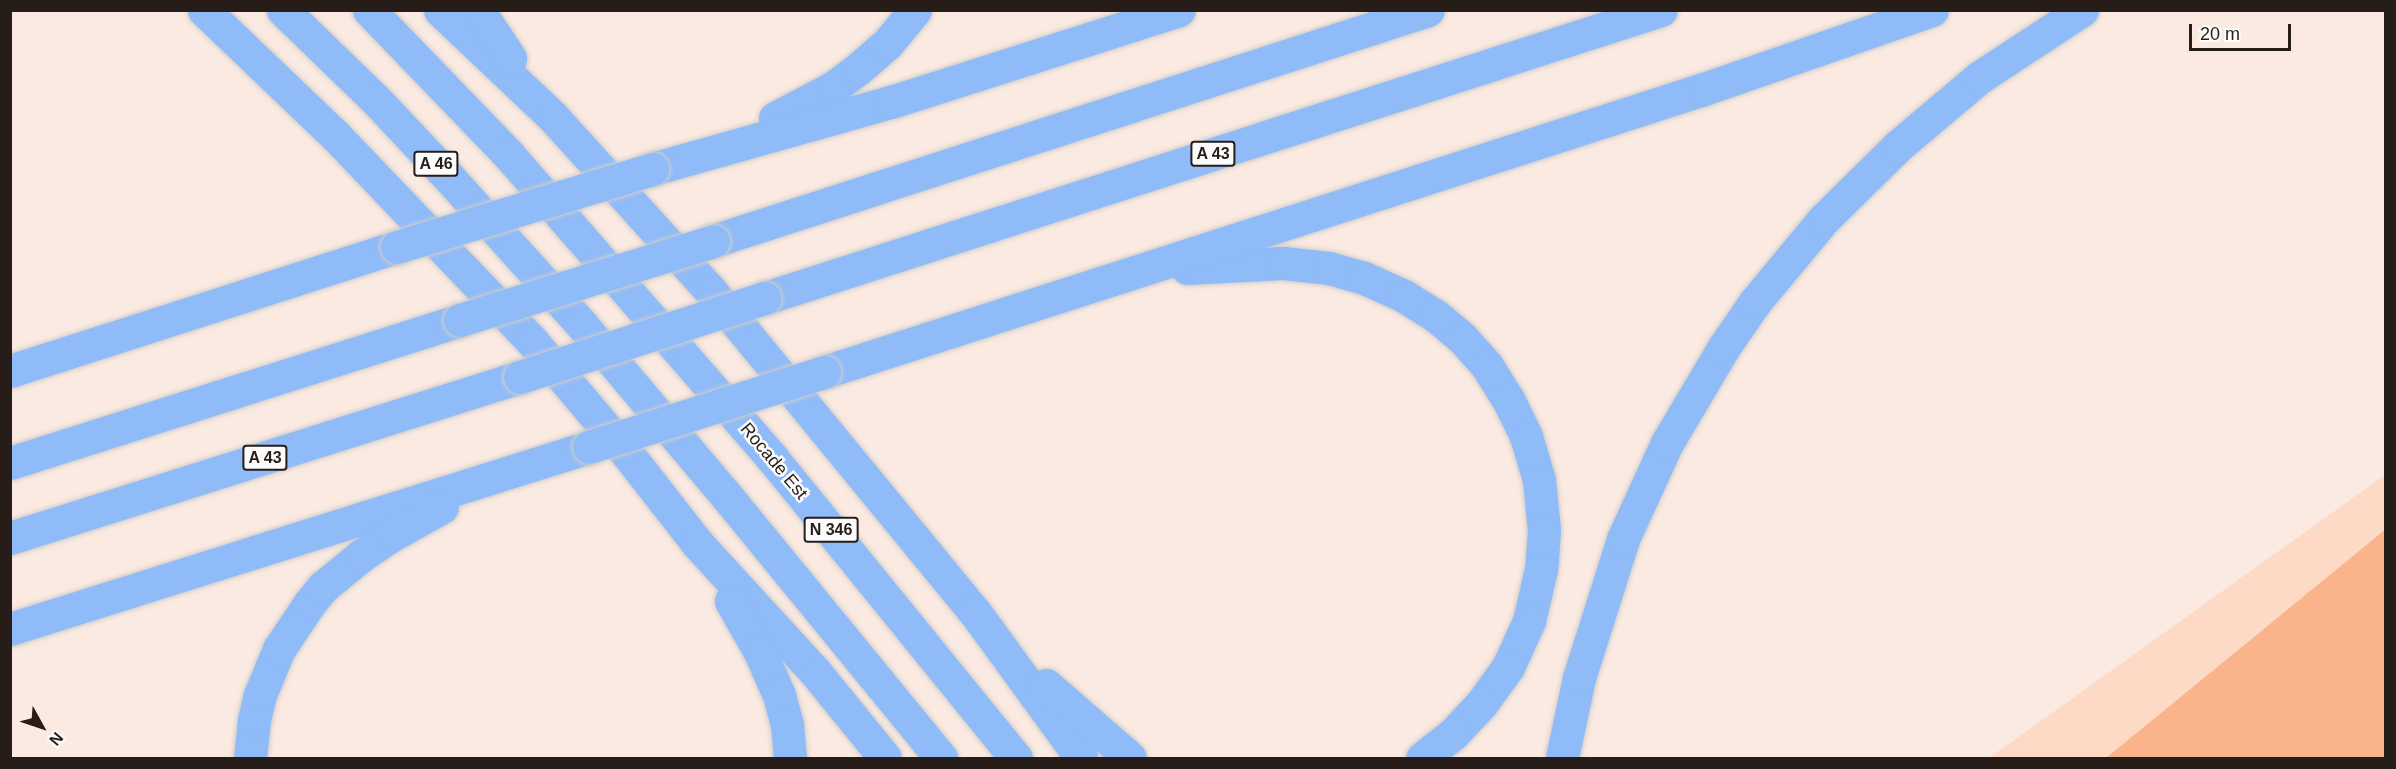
<!DOCTYPE html>
<html>
<head>
<meta charset="utf-8">
<style>
	body { margin:0 }
	#map { position:relative; width:2396px; height:769px; overflow:hidden; background:#fbeae1; font-family:Helvetica,sans-serif }
	div>[style] { position:absolute }
	.built>* { inset:0; background:#fddac6 }
	.building>* { inset:0; background:#fab38a }
	.roads { filter:drop-shadow(0 0 2px #cfcdcc) drop-shadow(0 0 2px #cfcdcc) }
	.highway>* { height:33px; margin:-16.5px; padding:0 16.5px; transform-origin:16.5px; border-radius:16.5px; background:#8fbbf8 }
	.bridges { filter:drop-shadow(0 0 2px #cfcdcc) drop-shadow(0 0 2px #cfcdcc) }
	.highway-bridge>* { height:33px; margin:-16.5px; padding:0 16.5px; transform-origin:16.5px; border-radius:16.5px; background:#8fbbf8 }
	span { translate:-50% -50%; white-space:nowrap; text-align:center; line-height:1.15; -webkit-text-stroke:5px #fbfbfb; paint-order:stroke }
	.shield-label span { padding:2px 4px; background:#fbfbfb; border:2px solid; border-radius:4px; -webkit-text-stroke-width:0 }
	.shield-label { font-size:16px; color:#271d18; font-weight:700 }
	.street-label { font-size:18px; color:#271d18 }
	.frame { position:absolute; inset:0; border:12px solid #271d18; pointer-events:none }
	.north { position:absolute; left:12px; top:697px; width:60px; height:60px; -webkit-text-stroke:4px #fbfbfb; paint-order:stroke; rotate:130deg; font-size:16px; font-weight:700; line-height:24px; text-align:center; color:#271d18 }
	.north::after { content:''; display:block; margin:auto; width:21px; height:27px; background:#271d18; clip-path:polygon(50% 0,100% 100%,50% 72%,0 100%) }
	.scale { position:absolute; left:2189px; top:24px; width:102px; height:27px; box-sizing:border-box; border:3px solid #271d18; border-top:0; padding-left:8px; font-size:18px; line-height:21px; white-space:nowrap; color:#271d18; -webkit-text-stroke:4px #fbfbfb; paint-order:stroke }
</style>
</head>
<body>
<div id="map">
	<div class="built">
		<i style="clip-path:polygon(2385px 475px,2385px 758px,1989px 758px)"></i>
	</div>
	<div class="building">
		<i style="clip-path:polygon(2386px 529px,2386px 758px,2106px 758px)"></i>
	</div>
	<div class="roads">
		<div class="highway">
			<i style="left:204px;top:10px;width:181px;rotate:43.7deg"></i>
			<i style="left:335px;top:135px;width:284px;rotate:46.3deg"></i>
			<i style="left:531px;top:340px;width:147px;rotate:49.7deg"></i>
			<i style="left:626px;top:452px;width:115px;rotate:52deg"></i>
			<i style="left:697px;top:543px;width:176px;rotate:47.5deg"></i>
			<i style="left:816px;top:673px;width:109px;rotate:50.9deg"></i>
			<i style="left:283px;top:10px;width:129px;rotate:44.1deg"></i>
			<i style="left:376px;top:100px;width:98px;rotate:46.7deg"></i>
			<i style="left:443px;top:171px;width:207px;rotate:47.9deg"></i>
			<i style="left:582px;top:325px;width:228px;rotate:49.8deg"></i>
			<i style="left:729px;top:499px;width:335px;rotate:50.7deg"></i>
			<i style="left:369px;top:10px;width:200px;rotate:46deg"></i>
			<i style="left:508px;top:154px;width:403px;rotate:49deg"></i>
			<i style="left:772px;top:458px;width:387px;rotate:50.9deg"></i>
			<i style="left:440px;top:10px;width:156px;rotate:43.4deg"></i>
			<i style="left:553px;top:117px;width:234px;rotate:47.8deg"></i>
			<i style="left:710px;top:290px;width:416px;rotate:50.6deg"></i>
			<i style="left:974px;top:611px;width:182px;rotate:53.9deg"></i>
			<i style="left:478px;top:10px;width:58px;rotate:56.3deg"></i>
			<i style="left:775px;top:118px;width:67px;rotate:-27.7deg"></i>
			<i style="left:834px;top:87px;width:30px;rotate:-37deg"></i>
			<i style="left:858px;top:69px;width:38px;rotate:-41deg"></i>
			<i style="left:887px;top:44px;width:44px;rotate:-50.5deg"></i>
			<i style="left:652px;top:169px;width:248px;rotate:-15.7deg"></i>
			<i style="left:891px;top:102px;width:302px;rotate:-17.7deg"></i>
			<i style="left:713px;top:241px;width:751px;rotate:-17.9deg"></i>
			<i style="left:1187px;top:268px;width:96px;rotate:-3deg"></i>
			<i style="left:1283px;top:263px;width:46px;rotate:6.2deg"></i>
			<i style="left:1329px;top:268px;width:36px;rotate:16deg"></i>
			<i style="left:1364px;top:278px;width:44px;rotate:24.2deg"></i>
			<i style="left:1404px;top:296px;width:38px;rotate:32deg"></i>
			<i style="left:1436px;top:316px;width:35px;rotate:40deg"></i>
			<i style="left:1463px;top:339px;width:36px;rotate:48deg"></i>
			<i style="left:1487px;top:366px;width:39px;rotate:58deg"></i>
			<i style="left:1508px;top:399px;width:41px;rotate:64.1deg"></i>
			<i style="left:1526px;top:436px;width:46px;rotate:73.5deg"></i>
			<i style="left:1539px;top:480px;width:50px;rotate:84.3deg"></i>
			<i style="left:1544px;top:530px;width:39px;rotate:94deg"></i>
			<i style="left:1541px;top:569px;width:53px;rotate:103deg"></i>
			<i style="left:1529px;top:621px;width:51px;rotate:114.5deg"></i>
			<i style="left:1508px;top:667px;width:44px;rotate:125.8deg"></i>
			<i style="left:1482px;top:703px;width:42px;rotate:133.1deg"></i>
			<i style="left:1453px;top:734px;width:39px;rotate:142deg"></i>
			<i style="left:765px;top:298px;width:941px;rotate:-17.82deg"></i>
			<i style="left:10px;top:371px;width:406px;rotate:-17.8deg"></i>
			<i style="left:824px;top:372px;width:924px;rotate:-17.83deg"></i>
			<i style="left:1704px;top:89px;width:241px;rotate:-19.1deg"></i>
			<i style="left:10px;top:463px;width:472px;rotate:-17.6deg"></i>
			<i style="left:10px;top:538px;width:535px;rotate:-17.52deg"></i>
			<i style="left:731px;top:601px;width:59px;rotate:60.4deg"></i>
			<i style="left:760px;top:652px;width:47px;rotate:66.2deg"></i>
			<i style="left:779px;top:695px;width:30px;rotate:75deg"></i>
			<i style="left:787px;top:724px;width:34px;rotate:85deg"></i>
			<i style="left:10px;top:629px;width:607px;rotate:-17.45deg"></i>
			<i style="left:1046px;top:685px;width:111px;rotate:41deg"></i>
			<i style="left:250px;top:758px;width:38px;rotate:-84deg"></i>
			<i style="left:254px;top:720px;width:26px;rotate:-77deg"></i>
			<i style="left:260px;top:695px;width:50px;rotate:-67.6deg"></i>
			<i style="left:279px;top:649px;width:54px;rotate:-56.3deg"></i>
			<i style="left:309px;top:604px;width:22px;rotate:-51deg"></i>
			<i style="left:323px;top:587px;width:50px;rotate:-39.4deg"></i>
			<i style="left:362px;top:555px;width:36px;rotate:-34deg"></i>
			<i style="left:392px;top:535px;width:57px;rotate:-29.2deg"></i>
			<i style="left:1562px;top:758px;width:82px;rotate:-78deg"></i>
			<i style="left:1579px;top:678px;width:146px;rotate:-72.4deg"></i>
			<i style="left:1623px;top:539px;width:106px;rotate:-65.4deg"></i>
			<i style="left:1667px;top:443px;width:112px;rotate:-59.3deg"></i>
			<i style="left:1724px;top:347px;width:55px;rotate:-55.4deg"></i>
			<i style="left:1755px;top:302px;width:108px;rotate:-50.3deg"></i>
			<i style="left:1824px;top:219px;width:104px;rotate:-44.6deg"></i>
			<i style="left:1898px;top:146px;width:107px;rotate:-40.1deg"></i>
			<i style="left:1980px;top:77px;width:122px;rotate:-33.3deg"></i>
		</div>
	</div>
	<div class="bridges">
		<div class="highway-bridge">
			<i style="left:397px;top:247px;width:267px;rotate:-17deg"></i>
			<i style="left:460px;top:320px;width:265px;rotate:-17.3deg"></i>
			<i style="left:520px;top:377px;width:257px;rotate:-17.9deg"></i>
			<i style="left:589px;top:447px;width:247px;rotate:-17.7deg"></i>
		</div>
	</div>
	<div class="shield-label">
		<span style="left:1213px;top:154px">A 43</span>
		<span style="left:436px;top:164px">A 46</span>
		<span style="left:265px;top:458px">A 43</span>
		<span style="left:831px;top:530px">N 346</span>
	</div>
	<div class="street-label">
		<span style="left:774px;top:461px;rotate:50deg">Rocade Est</span>
	</div>
	<div class="frame"></div>
	<div class="north">N</div>
	<div class="scale">20 m</div>
</div>
</body>
</html>
